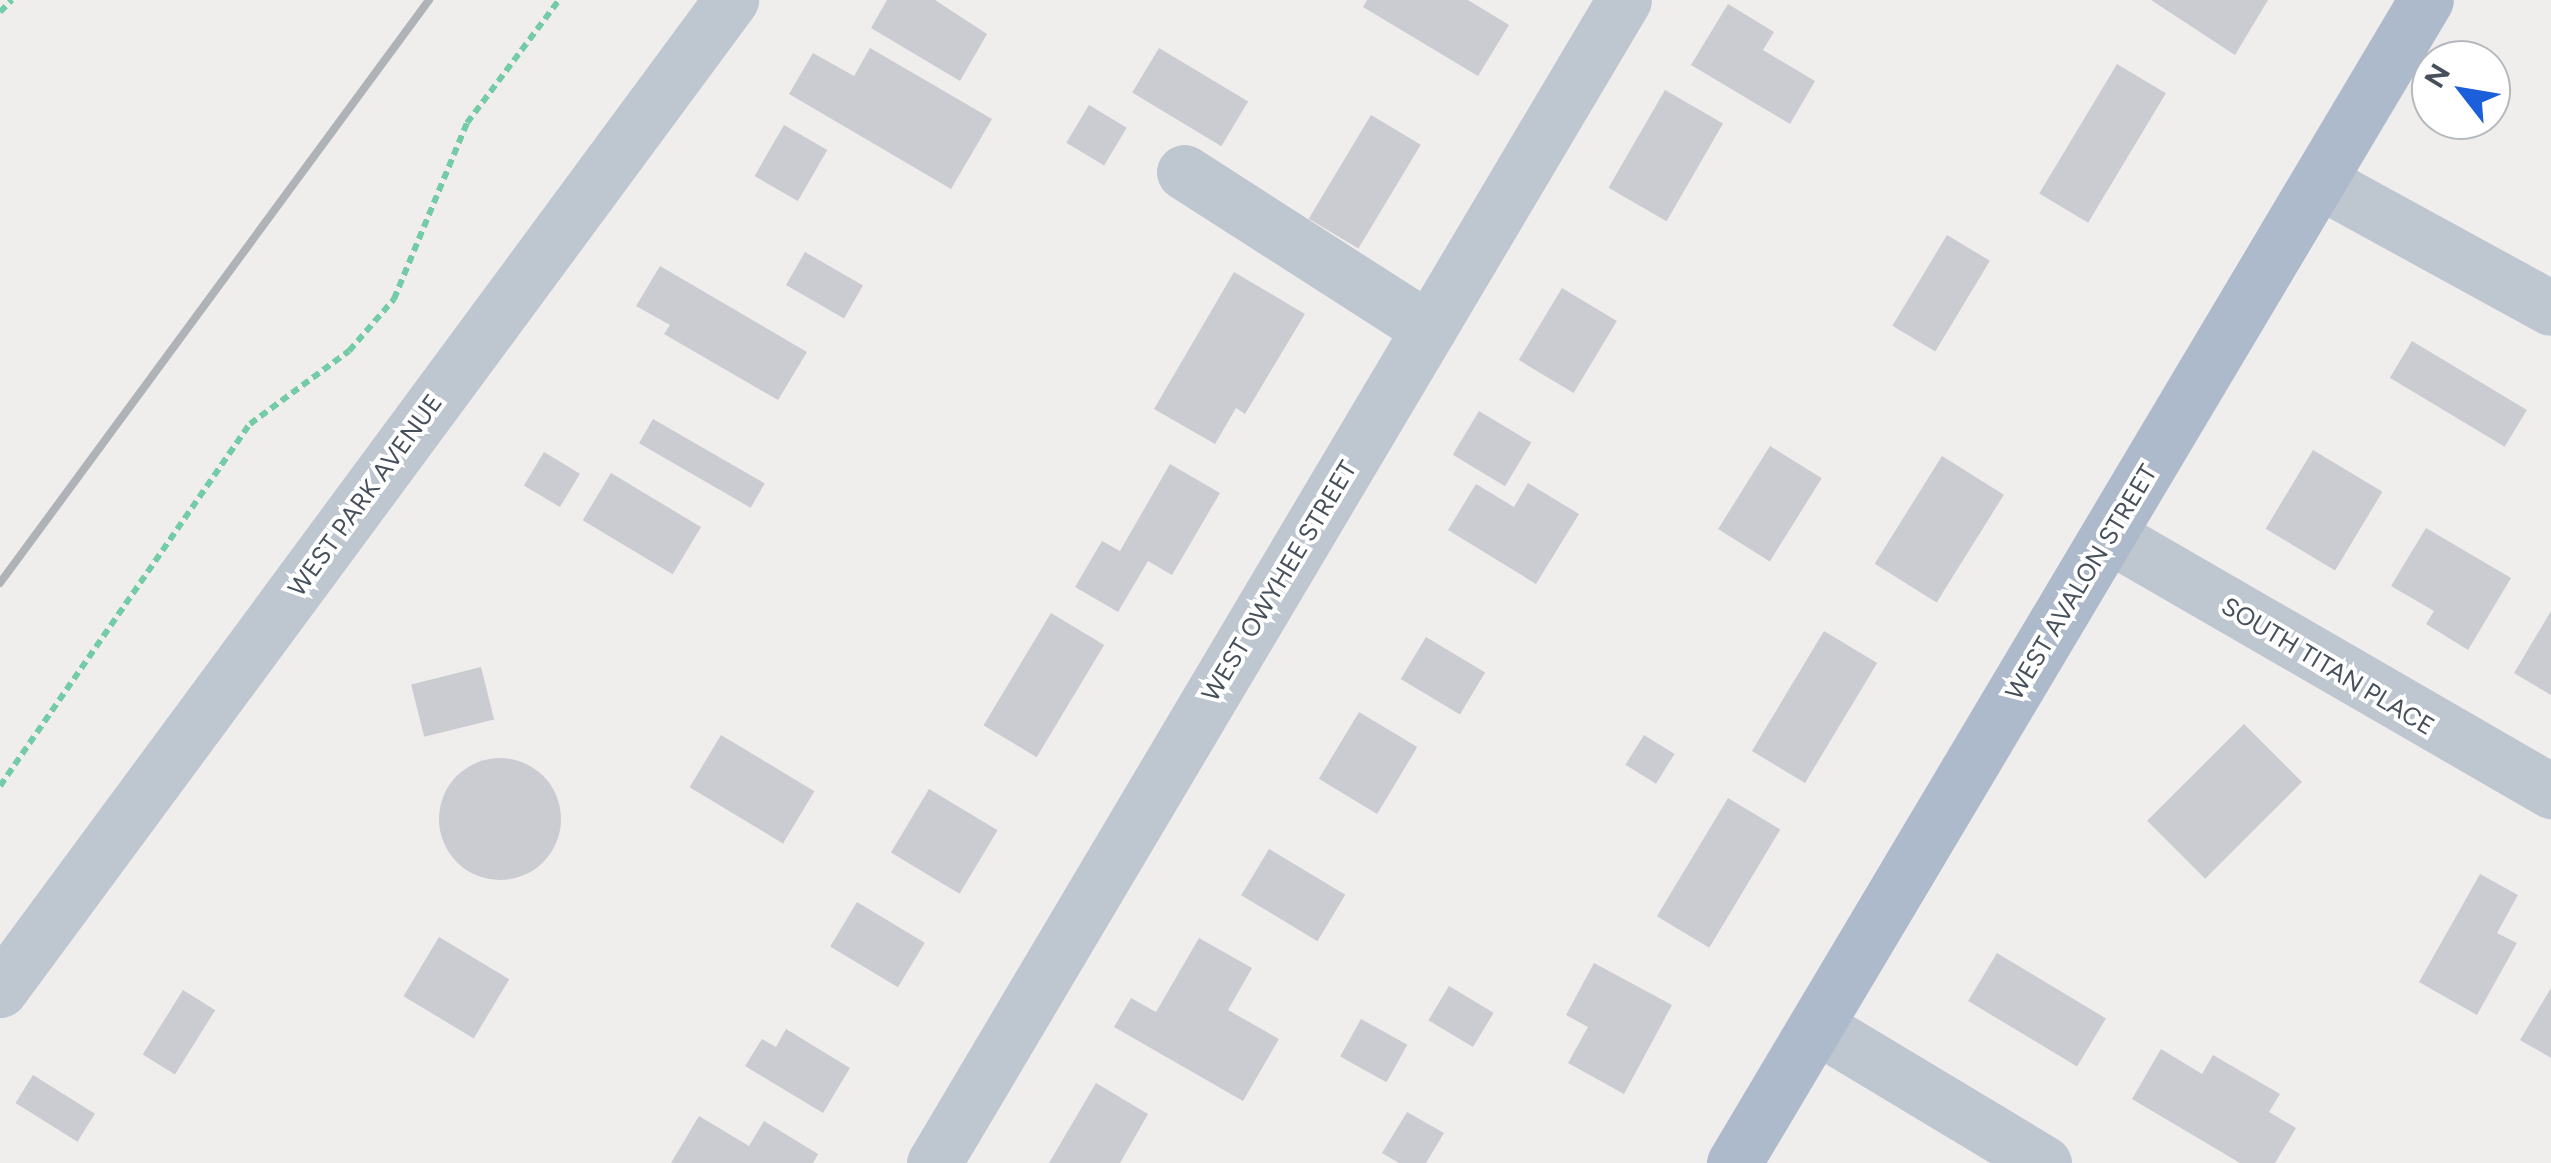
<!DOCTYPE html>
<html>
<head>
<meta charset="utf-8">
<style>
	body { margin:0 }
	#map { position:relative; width:2551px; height:1163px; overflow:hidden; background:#f0eded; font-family:Figtree,sans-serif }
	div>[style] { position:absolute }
	.building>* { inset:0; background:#caccd2; transform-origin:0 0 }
	.round { border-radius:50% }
	.path>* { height:6px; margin-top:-3px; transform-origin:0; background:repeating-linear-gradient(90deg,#74cba8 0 8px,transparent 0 13px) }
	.minor>* { height:55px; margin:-27.5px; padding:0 27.5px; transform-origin:27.5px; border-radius:27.5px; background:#bec6cf }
	.major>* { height:55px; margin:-27.5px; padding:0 27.5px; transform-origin:27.5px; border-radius:27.5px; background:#adbacc }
	.rail>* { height:8px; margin:-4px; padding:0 4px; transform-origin:4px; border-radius:4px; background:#afb2b7 }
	span { translate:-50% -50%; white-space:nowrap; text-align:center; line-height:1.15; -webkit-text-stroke:8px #fff; paint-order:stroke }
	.street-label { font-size:25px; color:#464f5a }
	.north { position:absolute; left:2411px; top:40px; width:100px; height:100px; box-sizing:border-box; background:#fff; border:2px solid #b5b9bd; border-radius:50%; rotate:301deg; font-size:28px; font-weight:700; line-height:40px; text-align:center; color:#464f5a }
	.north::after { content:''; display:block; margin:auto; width:35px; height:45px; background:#1c5fdb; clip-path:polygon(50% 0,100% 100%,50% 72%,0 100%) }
</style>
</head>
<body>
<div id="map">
	<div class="building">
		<i style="clip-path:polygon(887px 0,935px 0,987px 34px,960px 81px,871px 28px)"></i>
		<i style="clip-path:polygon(1367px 0,1468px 0,1509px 25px,1478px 76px,1363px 7px)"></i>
		<i style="clip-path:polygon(2151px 0,2268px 0,2235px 55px)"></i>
		<i style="clip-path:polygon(1728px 4px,1774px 32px,1763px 50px,1815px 81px,1790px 124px,1691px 65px)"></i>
		<i style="clip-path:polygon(870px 48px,992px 119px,951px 189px,789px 94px,813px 53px,854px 76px)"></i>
		<i style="left:1159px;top:48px;width:104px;height:52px;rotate:31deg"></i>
		<i style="left:2117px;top:64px;width:57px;height:151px;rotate:31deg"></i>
		<i style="left:1665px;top:90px;width:67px;height:113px;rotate:30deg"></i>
		<i style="left:1089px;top:105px;width:44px;height:44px;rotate:31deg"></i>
		<i style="left:1371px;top:115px;width:58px;height:121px;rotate:31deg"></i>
		<i style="left:784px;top:125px;width:50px;height:59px;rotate:30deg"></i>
		<i style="left:1947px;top:235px;width:50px;height:106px;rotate:31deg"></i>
		<i style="left:805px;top:252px;width:67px;height:38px;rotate:30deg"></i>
		<i style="clip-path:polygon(660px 266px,807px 352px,778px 400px,664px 334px,670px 325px,636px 306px)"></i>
		<i style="clip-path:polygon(1234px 272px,1305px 314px,1245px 414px,1236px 408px,1215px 444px,1154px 409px)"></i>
		<i style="left:1562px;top:288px;width:64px;height:84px;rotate:31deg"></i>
		<i style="left:2412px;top:341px;width:134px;height:43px;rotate:31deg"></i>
		<i style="left:1479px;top:411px;width:61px;height:51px;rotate:31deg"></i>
		<i style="left:653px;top:419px;width:129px;height:28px;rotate:30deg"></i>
		<i style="left:1770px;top:446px;width:61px;height:98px;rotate:32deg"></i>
		<i style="left:2313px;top:450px;width:81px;height:92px;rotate:31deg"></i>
		<i style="left:544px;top:452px;width:42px;height:39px;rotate:31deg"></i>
		<i style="left:1942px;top:456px;width:73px;height:127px;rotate:32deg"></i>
		<i style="clip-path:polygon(1170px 464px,1220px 493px,1172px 575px,1148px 561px,1118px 612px,1075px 587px,1102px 541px,1120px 551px)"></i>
		<i style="left:611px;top:473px;width:105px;height:55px;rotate:31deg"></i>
		<i style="clip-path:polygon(1528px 483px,1579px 514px,1536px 584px,1448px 530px,1476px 484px,1514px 507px)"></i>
		<i style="clip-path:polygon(2426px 528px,2511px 578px,2468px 650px,2426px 624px,2434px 611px,2391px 586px)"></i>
		<i style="clip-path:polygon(2551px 611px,2551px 695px,2514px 673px)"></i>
		<i style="left:1051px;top:613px;width:62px;height:131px;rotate:31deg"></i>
		<i style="left:1824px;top:631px;width:62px;height:140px;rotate:31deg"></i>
		<i style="left:1426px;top:637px;width:69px;height:49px;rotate:31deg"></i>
		<i style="left:481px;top:667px;width:54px;height:72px;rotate:76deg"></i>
		<i style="left:1359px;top:712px;width:68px;height:78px;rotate:31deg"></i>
		<i style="left:2244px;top:724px;width:82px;height:137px;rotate:45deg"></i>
		<i style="left:721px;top:735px;width:109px;height:61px;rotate:31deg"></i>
		<i style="left:1644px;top:735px;width:36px;height:35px;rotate:32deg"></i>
		<i class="round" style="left:439px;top:758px;width:122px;height:122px"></i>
		<i style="left:929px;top:789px;width:80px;height:74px;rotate:31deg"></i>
		<i style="left:1728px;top:798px;width:61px;height:138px;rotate:31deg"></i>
		<i style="left:1269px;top:849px;width:89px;height:54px;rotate:31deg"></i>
		<i style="clip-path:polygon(2480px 874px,2518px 895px,2497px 933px,2517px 943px,2477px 1015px,2419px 982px)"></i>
		<i style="left:857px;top:902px;width:79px;height:52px;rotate:31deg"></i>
		<i style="left:439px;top:937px;width:82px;height:69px;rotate:31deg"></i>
		<i style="clip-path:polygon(1199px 938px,1252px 968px,1228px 1010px,1279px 1039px,1243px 1101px,1114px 1027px,1131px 998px,1156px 1012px)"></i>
		<i style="left:1997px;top:953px;width:127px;height:56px;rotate:31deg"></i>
		<i style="clip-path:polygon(1594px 963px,1672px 1005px,1624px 1094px,1568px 1063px,1588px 1027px,1566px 1015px)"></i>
		<i style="left:1449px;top:986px;width:52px;height:40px;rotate:31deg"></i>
		<i style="clip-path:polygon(2551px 988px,2551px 1058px,2520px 1040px)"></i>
		<i style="left:183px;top:990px;width:38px;height:76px;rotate:32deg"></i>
		<i style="left:1361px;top:1019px;width:53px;height:43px;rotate:29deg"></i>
		<i style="clip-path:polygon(786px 1029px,850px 1068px,823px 1113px,745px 1066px,762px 1039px,776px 1047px)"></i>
		<i style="clip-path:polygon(2161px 1049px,2202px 1074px,2213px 1055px,2280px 1094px,2269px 1112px,2296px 1128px,2275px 1163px,2240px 1163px,2132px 1099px)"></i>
		<i style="left:33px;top:1075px;width:73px;height:33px;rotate:32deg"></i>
		<i style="clip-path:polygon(1096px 1083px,1148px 1114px,1120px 1163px,1049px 1163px)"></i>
		<i style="clip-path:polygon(1407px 1112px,1444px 1133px,1426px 1163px,1399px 1163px,1382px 1153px)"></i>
		<i style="clip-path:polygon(699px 1116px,749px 1146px,764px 1121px,818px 1154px,813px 1163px,671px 1163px)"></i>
	</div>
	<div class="path">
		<i style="left:0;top:12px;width:17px;rotate:-45deg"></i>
		<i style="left:0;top:786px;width:440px;rotate:-55.4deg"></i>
		<i style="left:250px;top:424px;width:123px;rotate:-36.4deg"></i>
		<i style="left:349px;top:351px;width:69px;rotate:-49.1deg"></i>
		<i style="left:394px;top:299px;width:191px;rotate:-67.5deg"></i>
		<i style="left:467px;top:123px;width:154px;rotate:-53.2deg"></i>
	</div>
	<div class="minor">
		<i style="left:1184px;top:172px;width:291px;rotate:32.7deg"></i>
		<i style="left:2319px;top:181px;width:264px;rotate:28.7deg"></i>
		<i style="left:2108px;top:535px;width:512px;rotate:30.02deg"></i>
		<i style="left:0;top:990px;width:1231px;rotate:-53.56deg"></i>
		<i style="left:1816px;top:1026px;width:266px;rotate:31deg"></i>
		<i style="left:934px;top:1163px;width:1352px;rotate:-59.32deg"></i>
	</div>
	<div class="major">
		<i style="left:1734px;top:1163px;width:1353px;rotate:-59.25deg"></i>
	</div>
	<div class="rail">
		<i style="left:0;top:583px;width:724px;rotate:-53.65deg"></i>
	</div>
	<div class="street-label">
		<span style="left:365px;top:495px;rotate:-54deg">WEST PARK AVENUE</span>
		<span style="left:1279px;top:581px;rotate:-59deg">WEST OWYHEE STREET</span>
		<span style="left:2081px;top:582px;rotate:-59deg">WEST AVALON STREET</span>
		<span style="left:2328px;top:666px;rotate:31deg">SOUTH TITAN PLACE</span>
	</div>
	<div class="north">N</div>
</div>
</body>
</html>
